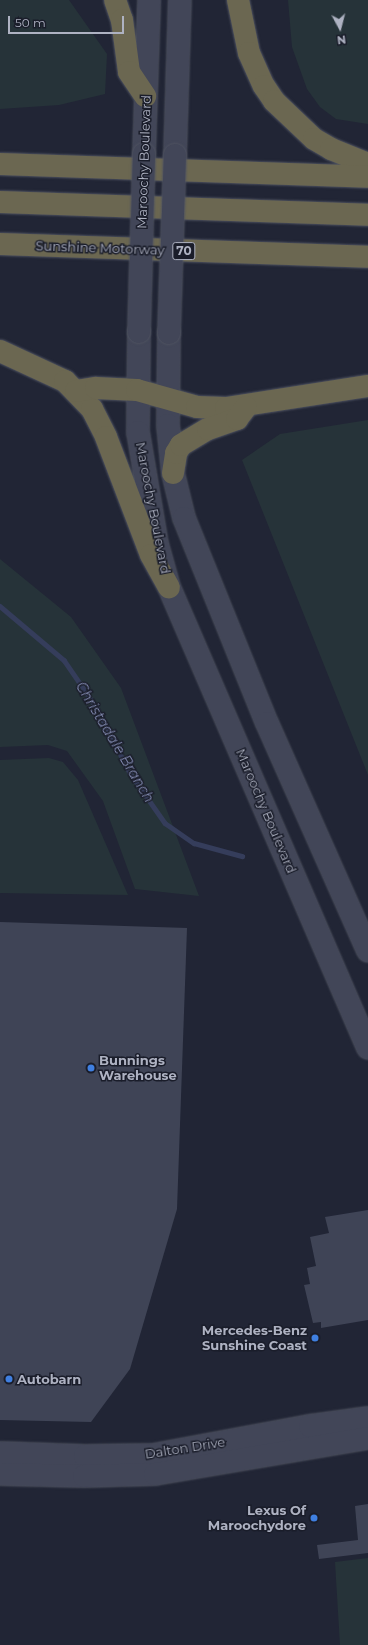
<!DOCTYPE html>
<html>
<head>
<meta charset="utf-8">
<style>
	body { margin:0 }
	#map { position:relative; width:368px; height:1645px; overflow:hidden; background:#212535; font-family:Montserrat,sans-serif }
	div>[style] { position:absolute }
	.green>* { inset:0; background:#263339 }
	.stream>* { height:4.5px; margin:-2.25px; padding:0 2.25px; transform-origin:2.25px; border-radius:2.25px; background:#353d5b }
	.building>* { inset:0; background:#3f4456 }
	.roads { filter:drop-shadow(0 0 1px #4e5260) drop-shadow(0 0 1px #4e5260) }
	.secondary>* { height:22px; margin:-11px; padding:0 11px; transform-origin:11px; border-radius:11px; background:#424658 }
	.motorway>* { height:22px; margin:-11px; padding:0 11px; transform-origin:11px; border-radius:11px; background:#6b6751 }
	.bridges { filter:drop-shadow(0 0 1px #4e5260) drop-shadow(0 0 1px #4e5260) }
	.secondary-bridge>* { height:22px; margin:-11px; padding:0 11px; transform-origin:11px; border-radius:11px; background:#424658 }
	.dots>* { width:11px; height:11px; translate:-50% -50%; box-sizing:border-box; border:2px solid #1a1d2a; border-radius:50% }
	span { translate:-50% -50%; white-space:nowrap; text-align:center; line-height:1.15; -webkit-text-stroke:3px #1a1d2a; paint-order:stroke }
	.shield-label span { padding:1px 3px; background:#1a1d2a; border:1px solid; border-radius:3px; -webkit-text-stroke-width:0 }
	.shield-label { font-size:12px; color:#aeb2c2; font-weight:700 }
	.street-label { font-size:13px; color:#aeb2c2 }
	.poi-label { font-size:13px; color:#aeb2c2; font-weight:700 }
	.left { translate:0 -50%; text-align:left }
	.right { translate:-100% -50%; text-align:right }
	.water-label { font-size:14px; color:#8089ae; font-style:italic }
	.north { position:absolute; left:320px; top:8px; width:40px; height:40px; -webkit-text-stroke:3px #1a1d2a; paint-order:stroke; rotate:173deg; font-size:11px; font-weight:700; line-height:16px; text-align:center; color:#aeb2c2 }
	.north::after { content:''; display:block; margin:auto; width:14px; height:18px; background:#aeb2c2; clip-path:polygon(50% 0,100% 100%,50% 72%,0 100%) }
	.scale { position:absolute; left:8px; top:16px; width:116px; height:18px; box-sizing:border-box; border:2px solid #aeb2c2; border-top:0; padding-left:5px; font-size:12px; line-height:14px; white-space:nowrap; color:#aeb2c2; -webkit-text-stroke:3px #1a1d2a; paint-order:stroke }
</style>
</head>
<body>
<div id="map">
	<div class="green">
		<i style="clip-path:polygon(0 0,69px 0,107px 54px,105px 94px,59px 105px,0 109px)"></i>
		<i style="clip-path:polygon(288px 0,368px 0,368px 124px,336px 119px,320px 107px,307px 89px,292px 47px)"></i>
		<i style="clip-path:polygon(368px 420px,368px 775px,242px 460px,280px 434px)"></i>
		<i style="clip-path:polygon(0 559px,71px 617px,121px 688px,199px 896px,135px 889px,103px 801px,67px 751px,48px 745px,0 747px)"></i>
		<i style="clip-path:polygon(49px 758px,63px 762px,78px 780px,128px 895px,0 893px,0 760px)"></i>
		<i style="clip-path:polygon(368px 1558px,368px 1645px,340px 1645px,335px 1562px)"></i>
	</div>
	<div class="stream">
		<i style="left:0;top:606px;width:84px;rotate:40.2deg"></i>
		<i style="left:64px;top:660px;width:58px;rotate:55.5deg"></i>
		<i style="left:97px;top:708px;width:73px;rotate:63.1deg"></i>
		<i style="left:130px;top:773px;width:61px;rotate:55deg"></i>
		<i style="left:165px;top:823px;width:35px;rotate:35deg"></i>
		<i style="left:194px;top:843px;width:50px;rotate:15.2deg"></i>
	</div>
	<div class="building">
		<i style="clip-path:polygon(0 922px,187px 928px,177px 1209px,130px 1369px,91px 1422px,0 1420px)"></i>
		<i style="clip-path:polygon(368px 1210px,368px 1320px,321px 1328px,321px 1322px,313px 1323px,304px 1285px,310px 1284px,307px 1268px,316px 1266px,310px 1237px,329px 1233px,325px 1217px)"></i>
		<i style="clip-path:polygon(368px 1504px,368px 1553px,319px 1559px,317px 1545px,358px 1540px,355px 1506px)"></i>
	</div>
	<div class="roads">
		<div class="secondary">
			<i style="left:144px;top:154px;width:154px;rotate:-88.1deg"></i>
			<i style="left:175px;top:155px;width:155px;rotate:-88.2deg"></i>
			<i style="left:139px;top:332px;width:100px;rotate:90.6deg"></i>
			<i style="left:138px;top:432px;width:114px;rotate:80.4deg"></i>
			<i style="left:157px;top:544px;width:45px;rotate:74.4deg"></i>
			<i style="left:169px;top:587px;width:502px;rotate:66.65deg"></i>
			<i style="left:169px;top:333px;width:92px;rotate:90.6deg"></i>
			<i style="left:168px;top:425px;width:48px;rotate:84.1deg"></i>
			<i style="left:173px;top:473px;width:46px;rotate:76.3deg"></i>
			<i style="left:184px;top:518px;width:221px;rotate:68deg"></i>
			<i style="left:267px;top:723px;width:249px;rotate:66.1deg"></i>
			<i style="left:0;top:1453px;width:85px;rotate:2deg"></i>
			<i style="left:85px;top:1456px;width:68px;rotate:-0.8deg"></i>
			<i style="left:153px;top:1455px;width:160px;rotate:-10.5deg"></i>
			<i style="left:310px;top:1426px;width:59px;rotate:-7.9deg"></i>
			<i style="left:0;top:1474px;width:84px;rotate:1.4deg"></i>
			<i style="left:84px;top:1476px;width:71px;rotate:-1.6deg"></i>
			<i style="left:155px;top:1474px;width:216px;rotate:-9.6deg"></i>
		</div>
		<div class="motorway">
			<i style="left:115px;top:0;width:21px;rotate:71deg"></i>
			<i style="left:122px;top:20px;width:52px;rotate:82.3deg"></i>
			<i style="left:129px;top:72px;width:29px;rotate:56deg"></i>
			<i style="left:238px;top:0;width:54px;rotate:78.3deg"></i>
			<i style="left:249px;top:53px;width:36px;rotate:66deg"></i>
			<i style="left:264px;top:86px;width:18px;rotate:56deg"></i>
			<i style="left:274px;top:101px;width:55px;rotate:43.5deg"></i>
			<i style="left:314px;top:139px;width:20px;rotate:30deg"></i>
			<i style="left:331px;top:149px;width:40px;rotate:22deg"></i>
			<i style="left:0;top:164px;width:368px;rotate:2deg"></i>
			<i style="left:0;top:202px;width:368px;rotate:2deg"></i>
			<i style="left:0;top:244px;width:368px;rotate:2deg"></i>
			<i style="left:0;top:351px;width:72px;rotate:24.8deg"></i>
			<i style="left:65px;top:381px;width:39px;rotate:46deg"></i>
			<i style="left:92px;top:409px;width:31px;rotate:63deg"></i>
			<i style="left:106px;top:437px;width:126px;rotate:69.1deg"></i>
			<i style="left:151px;top:555px;width:37px;rotate:61deg"></i>
			<i style="left:76px;top:391px;width:20px;rotate:-9deg"></i>
			<i style="left:96px;top:388px;width:41px;rotate:2.8deg"></i>
			<i style="left:137px;top:390px;width:62px;rotate:15.8deg"></i>
			<i style="left:197px;top:407px;width:29px;rotate:2deg"></i>
			<i style="left:226px;top:408px;width:144px;rotate:-8.8deg"></i>
			<i style="left:173px;top:473px;width:20px;rotate:-81deg"></i>
			<i style="left:176px;top:453px;width:9px;rotate:-58deg"></i>
			<i style="left:181px;top:445px;width:31px;rotate:-31deg"></i>
			<i style="left:208px;top:429px;width:31px;rotate:-19deg"></i>
			<i style="left:237px;top:419px;width:15px;rotate:-53deg"></i>
		</div>
	</div>
	<div class="bridges">
		<div class="secondary-bridge">
			<i style="left:139px;top:332px;width:178px;rotate:-88.4deg"></i>
			<i style="left:169px;top:333px;width:178px;rotate:-88.1deg"></i>
		</div>
	</div>
	<div class="dots">
		<i style="left:91px;top:1068px;background:#3f7fe0"></i>
		<i style="left:315px;top:1338px;background:#3f7fe0"></i>
		<i style="left:9px;top:1379px;background:#3f7fe0"></i>
		<i style="left:314px;top:1518px;background:#3f7fe0"></i>
	</div>
	<div class="shield-label">
		<span style="left:184px;top:251px">70</span>
	</div>
	<div class="street-label">
		<span style="left:144px;top:162px;rotate:-88deg">Maroochy Boulevard</span>
		<span style="left:100px;top:248px;rotate:2deg">Sunshine Motorway</span>
		<span style="left:153px;top:508px;rotate:79deg">Maroochy Boulevard</span>
		<span style="left:266px;top:811px;rotate:67deg">Maroochy Boulevard</span>
		<span style="left:185px;top:1448px;rotate:-9deg">Dalton Drive</span>
	</div>
	<div class="poi-label">
		<span class="left" style="left:99px;top:1068px">Bunnings<br>Warehouse</span>
		<span class="right" style="left:307px;top:1338px">Mercedes-Benz<br>Sunshine Coast</span>
		<span class="left" style="left:17px;top:1379px">Autobarn</span>
		<span class="right" style="left:306px;top:1518px">Lexus Of<br>Maroochydore</span>
	</div>
	<div class="water-label">
		<span style="left:115px;top:742px;rotate:59deg">Christadale Branch</span>
	</div>
	<div class="north">N</div>
	<div class="scale">50 m</div>
</div>
</body>
</html>
